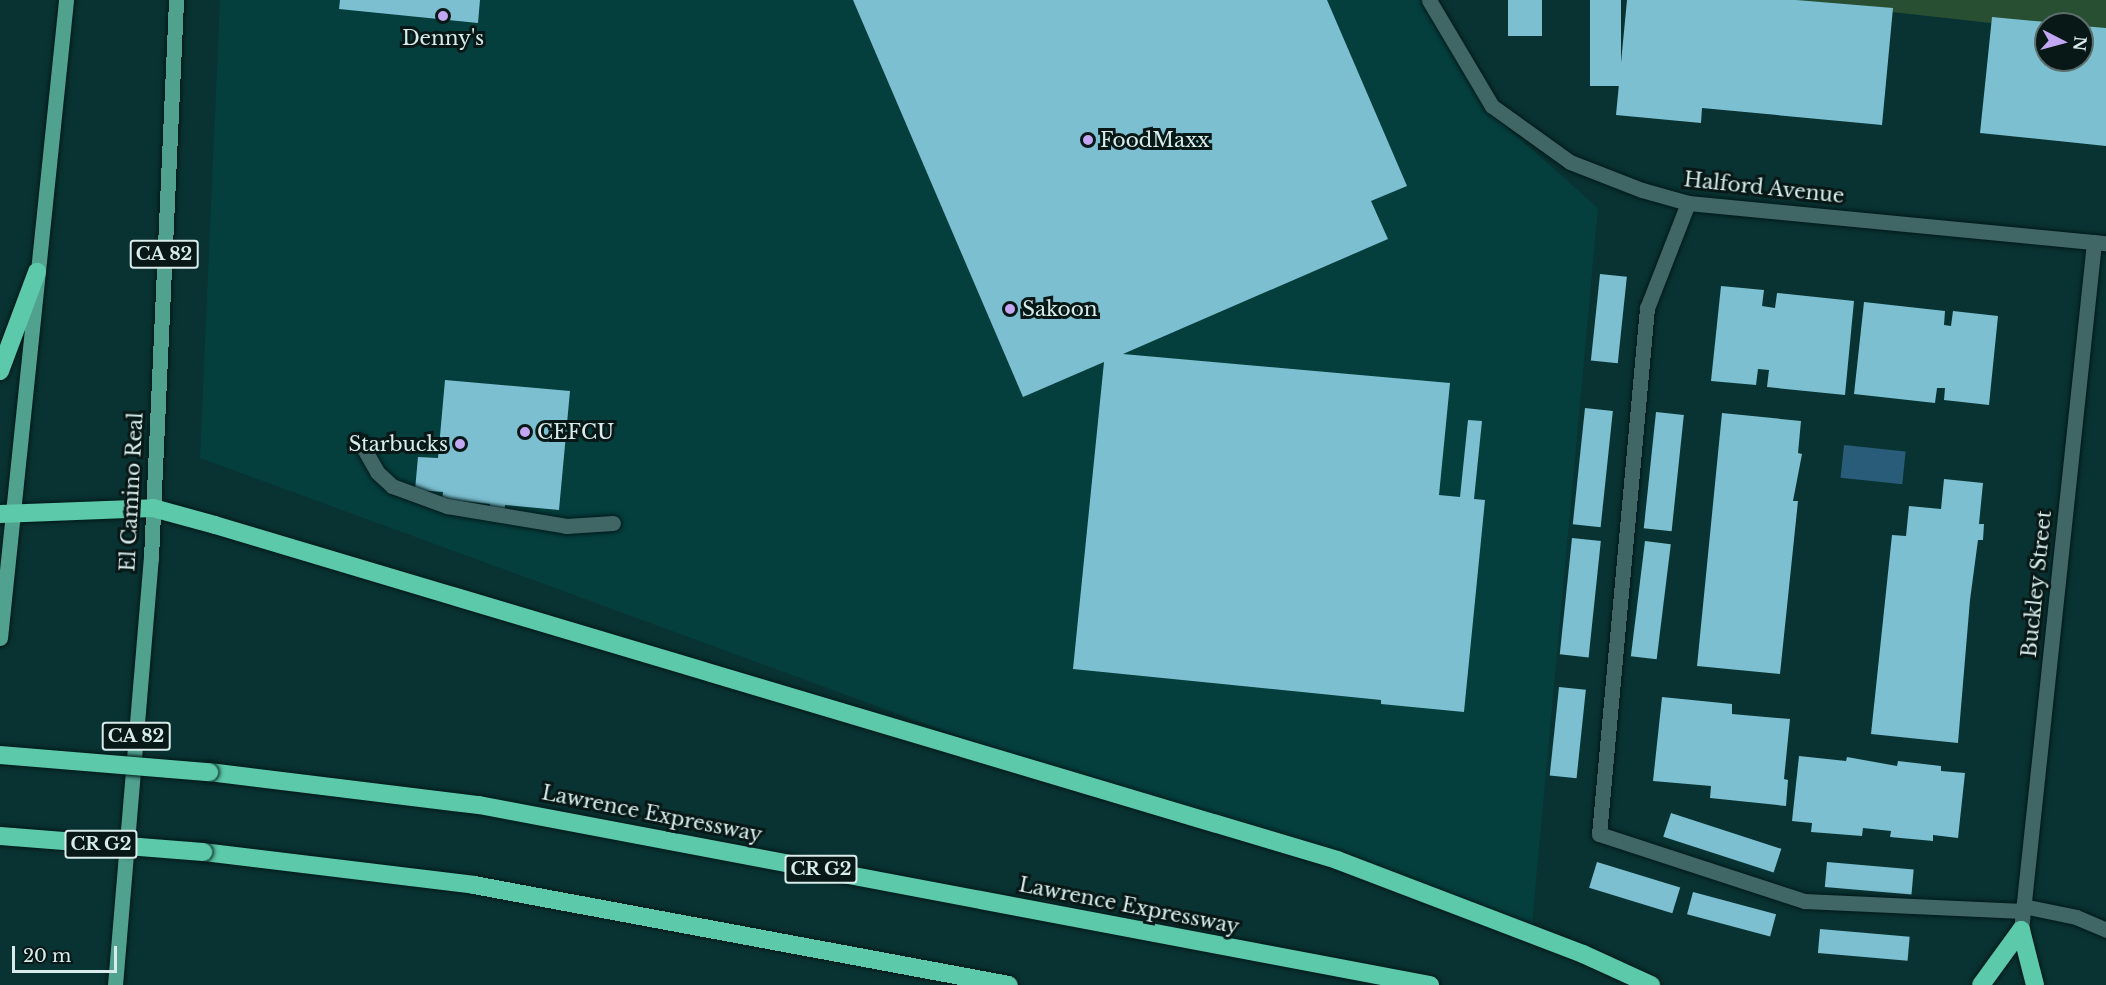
<!DOCTYPE html>
<html>
<head>
<meta charset="utf-8">
<style>
	body { margin:0 }
	#map { position:relative; width:2106px; height:985px; overflow:hidden; background:#093332; font-family:"Libre Baskerville",serif }
	div>[style] { position:absolute }
	.built>* { inset:0; background:#043f3e }
	.green>* { inset:0; background:#294f33 }
	.water>* { inset:0; background:#285c79; transform-origin:0 0 }
	.building>* { inset:0; background:#7bbfd0; transform-origin:0 0 }
	.roads { filter:drop-shadow(0 0 2px #001919) drop-shadow(0 0 2px #001919) }
	.lane>* { height:15px; margin:-7.5px; padding:0 7.5px; transform-origin:7.5px; border-radius:7.5px; background:#406766 }
	.street>* { height:15px; margin:-7.5px; padding:0 7.5px; transform-origin:7.5px; border-radius:7.5px; background:#406766 }
	.primary>* { height:15px; margin:-7.5px; padding:0 7.5px; transform-origin:7.5px; border-radius:7.5px; background:#50a28f }
	.highway>* { height:18px; margin:-9px; padding:0 9px; transform-origin:9px; border-radius:9px; background:#5bc9aa }
	.bridges { filter:drop-shadow(0 0 2px #001919) drop-shadow(0 0 2px #001919) }
	.highway-bridge>* { height:18px; margin:-9px; padding:0 9px; transform-origin:9px; border-radius:9px; background:#5bc9aa }
	.dots>* { width:16px; height:16px; translate:-50% -50%; box-sizing:border-box; border:3px solid #081817; border-radius:50% }
	span { translate:-50% -50%; white-space:nowrap; text-align:center; line-height:1.15; -webkit-text-stroke:6px #081817; paint-order:stroke }
	.shield-label span { padding:2px 4px; background:#081817; border:2px solid; border-radius:4px; -webkit-text-stroke-width:0 }
	.shield-label { font-size:18px; color:#d7eceb; font-weight:700 }
	.poi-label { font-size:20px; color:#d7eceb }
	.left { translate:0 -50%; text-align:left }
	.right { translate:-100% -50%; text-align:right }
	.street-label { font-size:20px; color:#d7eceb }
	.north { position:absolute; left:2034px; top:12px; width:60px; height:60px; box-sizing:border-box; background:#081817; border:2px solid #5b6d6c; border-radius:50%; rotate:96deg; font-size:16px; font-weight:700; line-height:24px; text-align:center; color:#d7eceb }
	.north::after { content:''; display:block; margin:auto; width:21px; height:27px; background:#c3a7f2; clip-path:polygon(50% 0,100% 100%,50% 72%,0 100%) }
	.scale { position:absolute; left:12px; top:946px; width:105px; height:27px; box-sizing:border-box; border:3px solid #d7eceb; border-top:0; padding-left:8px; font-size:18px; line-height:21px; white-space:nowrap; color:#d7eceb; -webkit-text-stroke:4px #081817; paint-order:stroke }
</style>
</head>
<body>
<div id="map">
	<div class="built">
		<i style="clip-path:polygon(220px 0,1425px 0,1485px 108px,1598px 208px,1532px 924px,1005px 753px,200px 458px)"></i>
	</div>
	<div class="green">
		<i style="clip-path:polygon(1784px 0,2106px 0,2106px 36px,2082px 33px,2082px 24px,2046px 24px,2046px 29px)"></i>
	</div>
	<div class="water">
		<i style="left:1844px;top:445px;width:62px;height:33px;rotate:6deg"></i>
	</div>
	<div class="building">
		<i style="clip-path:polygon(340px 0,480px 0,478px 23px,339px 9px)"></i>
		<i style="clip-path:polygon(853px 0,1327px 0,1407px 186px,1371px 201px,1388px 239px,1123px 354px,1450px 383px,1439px 495px,1460px 497px,1468px 420px,1482px 421px,1474px 499px,1485px 500px,1464px 712px,1381px 704px,1381px 700px,1073px 669px,1104px 362px,1023px 397px)"></i>
		<i style="left:1508px;top:0;width:34px;height:36px"></i>
		<i style="left:1590px;top:0;width:31px;height:86px"></i>
		<i style="clip-path:polygon(1627px 0,1796px 0,1893px 8px,1882px 125px,1702px 108px,1701px 123px,1616px 115px)"></i>
		<i style="clip-path:polygon(1992px 17px,2046px 22px,2046px 60px,2082px 60px,2082px 26px,2106px 28px,2106px 146px,1980px 133px)"></i>
		<i style="left:1600px;top:274px;width:27px;height:87px;rotate:6deg"></i>
		<i style="clip-path:polygon(1721px 286px,1764px 290px,1762px 306px,1775px 308px,1777px 293px,1854px 301px,1845px 395px,1767px 387px,1769px 370px,1758px 369px,1756px 385px,1711px 381px)"></i>
		<i style="clip-path:polygon(1864px 302px,1945px 311px,1944px 325px,1951px 326px,1953px 311px,1998px 316px,1989px 405px,1944px 400px,1945px 388px,1937px 388px,1935px 403px,1854px 394px)"></i>
		<i style="clip-path:polygon(445px 380px,570px 391px,559px 510px,505px 505px,504px 515px,490px 514px,490px 504px,442px 499px,443px 492px,415px 490px,418px 457px,438px 458px)"></i>
		<i style="left:1585px;top:408px;width:28px;height:117px;rotate:6deg"></i>
		<i style="left:1656px;top:412px;width:28px;height:117px;rotate:6deg"></i>
		<i style="clip-path:polygon(1722px 413px,1801px 421px,1798px 453px,1802px 454px,1793px 501px,1798px 501px,1780px 674px,1697px 666px)"></i>
		<i style="clip-path:polygon(1944px 479px,1983px 483px,1979px 524px,1984px 524px,1983px 540px,1978px 540px,1970px 600px,1958px 743px,1871px 734px,1892px 535px,1906px 536px,1909px 506px,1941px 509px)"></i>
		<i style="left:1572px;top:538px;width:29px;height:117px;rotate:6deg"></i>
		<i style="left:1645px;top:541px;width:26px;height:116px;rotate:7deg"></i>
		<i style="left:1559px;top:687px;width:27px;height:89px;rotate:6deg"></i>
		<i style="clip-path:polygon(1662px 697px,1732px 704px,1732px 714px,1790px 719px,1784px 779px,1788px 780px,1786px 806px,1710px 798px,1711px 786px,1653px 781px)"></i>
		<i style="clip-path:polygon(1799px 756px,1846px 761px,1847px 757px,1897px 766px,1898px 761px,1941px 766px,1941px 771px,1965px 773px,1958px 838px,1933px 835px,1933px 841px,1890px 837px,1891px 831px,1863px 828px,1862px 836px,1811px 832px,1812px 823px,1792px 821px)"></i>
		<i style="left:1671px;top:813px;width:116px;height:25px;rotate:18deg"></i>
		<i style="left:1597px;top:862px;width:87px;height:27px;rotate:17deg"></i>
		<i style="left:1827px;top:862px;width:87px;height:25px;rotate:5deg"></i>
		<i style="left:1693px;top:892px;width:86px;height:23px;rotate:15deg"></i>
		<i style="left:1820px;top:929px;width:90px;height:24px;rotate:5deg"></i>
	</div>
	<div class="roads">
		<div class="lane">
			<i style="left:1688px;top:203px;width:113px;rotate:111.3deg"></i>
			<i style="left:1647px;top:308px;width:528px;rotate:95.21deg"></i>
			<i style="left:1599px;top:834px;width:216px;rotate:18.1deg"></i>
			<i style="left:1804px;top:901px;width:219px;rotate:2.6deg"></i>
			<i style="left:360px;top:442px;width:34px;rotate:60deg"></i>
			<i style="left:377px;top:472px;width:21px;rotate:43deg"></i>
			<i style="left:392px;top:486px;width:59px;rotate:20deg"></i>
			<i style="left:447px;top:506px;width:121px;rotate:9.5deg"></i>
			<i style="left:566px;top:526px;width:47px;rotate:-3.7deg"></i>
			<i style="left:2023px;top:906px;width:54px;rotate:11.7deg"></i>
			<i style="left:2076px;top:917px;width:33px;rotate:23deg"></i>
		</div>
		<div class="street">
			<i style="left:1429px;top:0;width:123px;rotate:59.3deg"></i>
			<i style="left:1492px;top:106px;width:96px;rotate:35.7deg"></i>
			<i style="left:1570px;top:162px;width:77px;rotate:21.3deg"></i>
			<i style="left:1642px;top:190px;width:48px;rotate:15.8deg"></i>
			<i style="left:1688px;top:203px;width:420px;rotate:5.5deg"></i>
			<i style="left:2021px;top:930px;width:692px;rotate:-83.94deg"></i>
		</div>
		<div class="primary">
			<i style="left:0;top:638px;width:641px;rotate:-84.09deg"></i>
			<i style="left:115px;top:985px;width:429px;rotate:-85.2deg"></i>
			<i style="left:151px;top:558px;width:559px;rotate:-87.43deg"></i>
		</div>
		<div class="highway">
			<i style="left:0;top:371px;width:106px;rotate:-69.5deg"></i>
			<i style="left:0;top:514px;width:153px;rotate:-2.2deg"></i>
			<i style="left:153px;top:508px;width:64px;rotate:15.3deg"></i>
			<i style="left:215px;top:525px;width:1171px;rotate:16.62deg"></i>
			<i style="left:1337px;top:860px;width:263px;rotate:20.9deg"></i>
			<i style="left:1583px;top:954px;width:75px;rotate:24.5deg"></i>
			<i style="left:209px;top:772px;width:272px;rotate:7deg"></i>
			<i style="left:479px;top:805px;width:968px;rotate:10.72deg"></i>
			<i style="left:203px;top:852px;width:273px;rotate:6.9deg"></i>
			<i style="left:474px;top:885px;width:544px;rotate:10.59deg"></i>
			<i style="left:2021px;top:930px;width:57px;rotate:75.7deg"></i>
			<i style="left:1981px;top:985px;width:68px;rotate:-54deg"></i>
		</div>
	</div>
	<div class="bridges">
		<div class="highway-bridge">
			<i style="left:0;top:755px;width:210px;rotate:4.7deg"></i>
			<i style="left:0;top:836px;width:204px;rotate:4.5deg"></i>
		</div>
	</div>
	<div class="dots">
		<i style="left:443px;top:16px;background:#c3a7f2"></i>
		<i style="left:1088px;top:140px;background:#c3a7f2"></i>
		<i style="left:1010px;top:309px;background:#c3a7f2"></i>
		<i style="left:525px;top:432px;background:#c3a7f2"></i>
		<i style="left:460px;top:444px;background:#c3a7f2"></i>
	</div>
	<div class="shield-label">
		<span style="left:164px;top:254px">CA 82</span>
		<span style="left:136px;top:736px">CA 82</span>
		<span style="left:101px;top:844px">CR G2</span>
		<span style="left:821px;top:869px">CR G2</span>
	</div>
	<div class="poi-label">
		<span style="left:443px;top:38px">Denny's</span>
		<span class="left" style="left:1100px;top:140px">FoodMaxx</span>
		<span class="left" style="left:1022px;top:309px">Sakoon</span>
		<span class="left" style="left:537px;top:432px">CEFCU</span>
		<span class="right" style="left:448px;top:444px">Starbucks</span>
	</div>
	<div class="street-label">
		<span style="left:1764px;top:188px;rotate:6deg">Halford Avenue</span>
		<span style="left:132px;top:492px;rotate:-87deg">El Camino Real</span>
		<span style="left:2037px;top:584px;rotate:-84deg">Buckley Street</span>
		<span style="left:652px;top:814px;rotate:11deg">Lawrence Expressway</span>
		<span style="left:1129px;top:906px;rotate:11deg">Lawrence Expressway</span>
	</div>
	<div class="north">N</div>
	<div class="scale">20 m</div>
</div>
</body>
</html>
